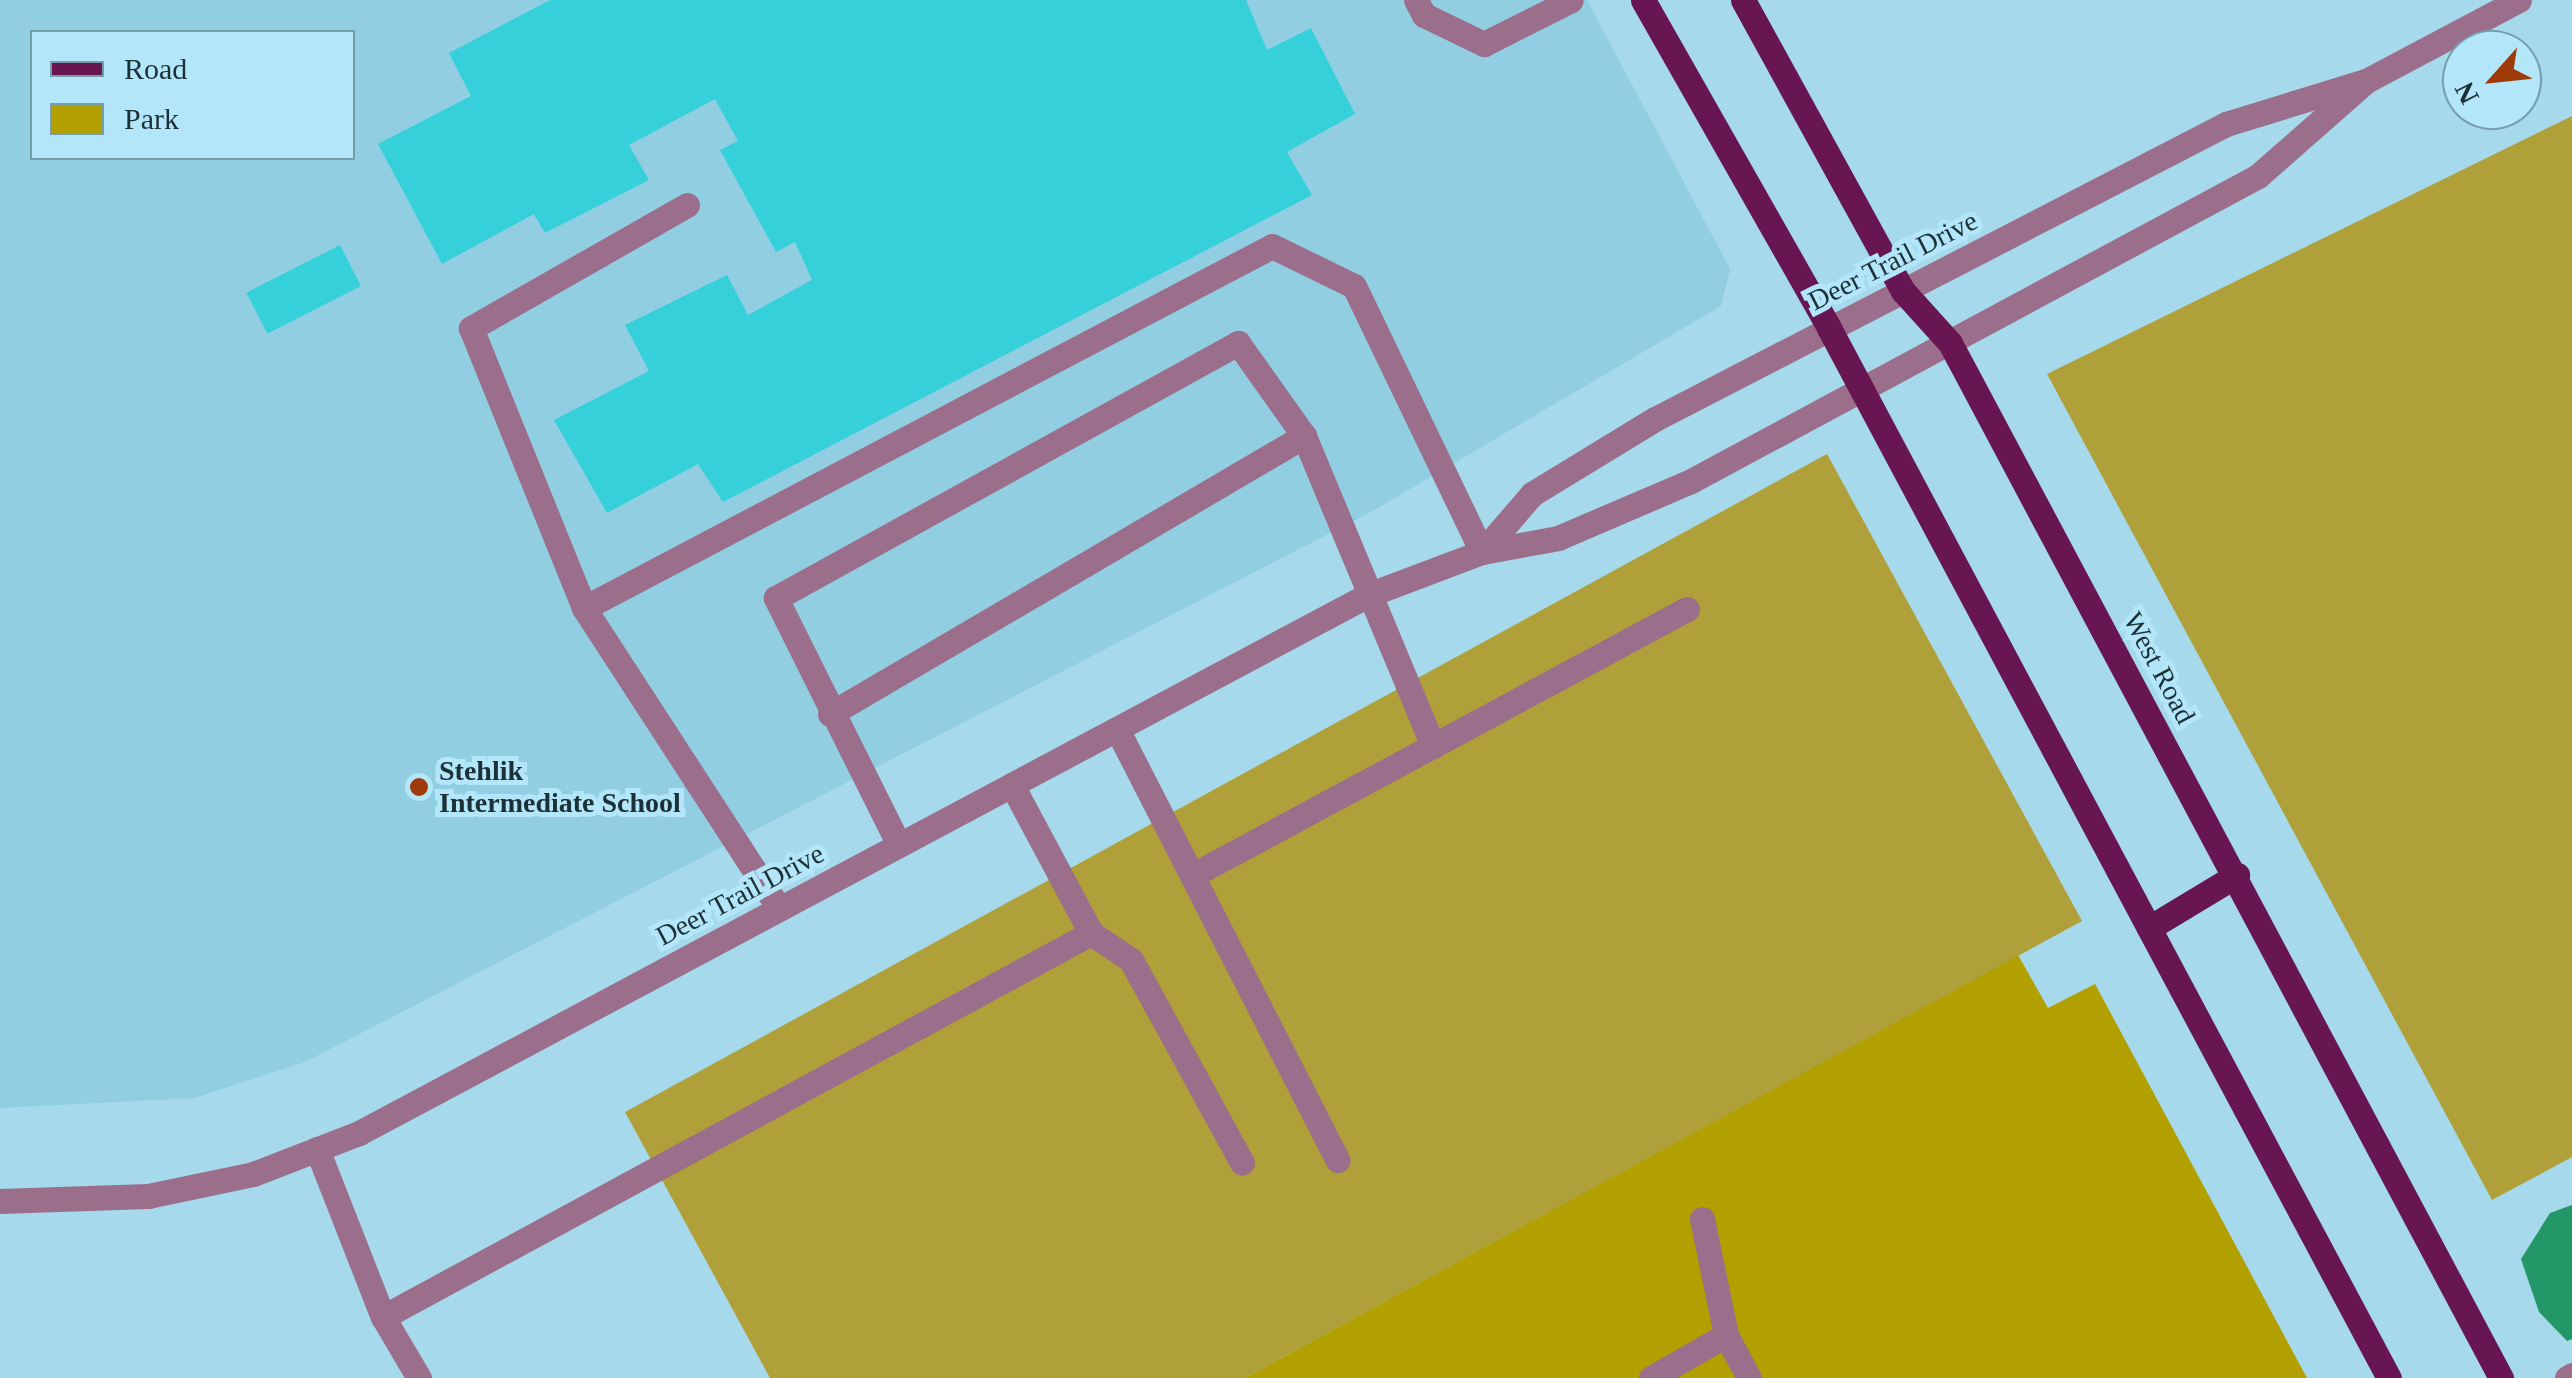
<!DOCTYPE html>
<html>
<head>
<meta charset="utf-8">
<style>
	body { margin:0 }
	#map { position:relative; width:2572px; height:1378px; overflow:hidden; background:#a5d9eb; font-family:"Times New Roman",serif }
	div>[style] { position:absolute }
	.built>* { inset:0; background:#91cee2 }
	.green>* { inset:0; background:#b29f00 }
	.forest>* { inset:0; background:#afa039 }
	.water>* { inset:0; background:#239768 }
	.building>* { inset:0; background:#35d0da; transform-origin:0 0 }
	.minor>* { height:25px; margin:-12.5px; padding:0 12.5px; transform-origin:12.5px; border-radius:12.5px; background:#9b6e8b }
	.major>* { height:25px; margin:-12.5px; padding:0 12.5px; transform-origin:12.5px; border-radius:12.5px; background:#671651 }
	.dots>* { width:28px; height:28px; translate:-50% -50%; box-sizing:border-box; border:5px solid #b2e6f8; border-radius:50% }
	span { translate:-50% -50%; white-space:nowrap; text-align:center; line-height:1.15; -webkit-text-stroke:10px #b2e6f8; paint-order:stroke }
	.street-label { font-size:28px; color:#1c3037 }
	.poi-label { font-size:28px; color:#1c3037; font-weight:700 }
	.left { translate:0 -50%; text-align:left }
	.legend { position:absolute; left:30px; top:30px; width:325px; height:130px; box-sizing:border-box; background:#b2e6f8; border:2px solid #769dab; margin:0; padding:12px 18px; list-style:none; font-size:30px; color:#1c3037 }
	.legend li { display:flex; align-items:center; gap:20px; height:50px }
	.legend b { width:50px; border:2px solid #769dab }
	.north { position:absolute; left:2442px; top:30px; width:100px; height:100px; box-sizing:border-box; background:#b2e6f8; border:2px solid #769dab; border-radius:50%; rotate:243deg; font-size:28px; font-weight:700; line-height:40px; text-align:center; color:#1c3037 }
	.north::after { content:''; display:block; margin:auto; width:35px; height:45px; background:#9e3908; clip-path:polygon(50% 0,100% 100%,50% 72%,0 100%) }
</style>
</head>
<body>
<div id="map">
	<div class="built">
		<i style="clip-path:polygon(evenodd,0 0,1587px 0,1730px 269px,1721px 306px,1371px 512px,305px 1062px,194px 1098px,0 1108px,0 0,32px 32px,352px 32px,352px 158px,32px 158px,32px 32px)"></i>
	</div>
	<div class="green">
		<i style="clip-path:polygon(2018px 955px,2048px 1008px,2095px 984px,2307px 1378px,1245px 1378px)"></i>
	</div>
	<div class="forest">
		<i style="clip-path:polygon(2572px 116px,2572px 1157px,2492px 1200px,2047px 374px)"></i>
		<i style="clip-path:polygon(1827px 454px,2082px 921px,1245px 1378px,770px 1378px,625px 1112px)"></i>
	</div>
	<div class="water">
		<i style="clip-path:polygon(2572px 1205px,2572px 1339px,2567px 1341px,2539px 1312px,2521px 1259px,2550px 1213px)"></i>
	</div>
	<div class="building">
		<i style="clip-path:polygon(550px 0,1246px 0,1267px 50px,1311px 28px,1355px 114px,1287px 152px,1312px 195px,723px 502px,698px 464px,607px 513px,554px 420px,649px 371px,625px 325px,727px 275px,748px 315px,812px 280px,795px 242px,776px 252px,720px 150px,738px 141px,715px 99px,629px 145px,649px 180px,545px 233px,534px 214px,442px 264px,378px 144px,471px 96px,449px 53px)"></i>
		<i style="left:340px;top:245px;width:46px;height:105px;rotate:63deg"></i>
	</div>
	<div class="minor">
		<i style="left:1416px;top:0;width:17px;rotate:62deg"></i>
		<i style="left:1424px;top:15px;width:67px;rotate:25.8deg"></i>
		<i style="left:1484px;top:44px;width:97px;rotate:-26.8deg"></i>
		<i style="left:687px;top:205px;width:249px;rotate:150.3deg"></i>
		<i style="left:471px;top:328px;width:302px;rotate:68deg"></i>
		<i style="left:584px;top:608px;width:358px;rotate:57deg"></i>
		<i style="left:1482px;top:552px;width:77px;rotate:-49.2deg"></i>
		<i style="left:1532px;top:494px;width:144px;rotate:-31.4deg"></i>
		<i style="left:1655px;top:419px;width:643px;rotate:-27.32deg"></i>
		<i style="left:2226px;top:124px;width:146px;rotate:-17.1deg"></i>
		<i style="left:2366px;top:81px;width:173px;rotate:-27.9deg"></i>
		<i style="left:584px;top:608px;width:777px;rotate:-27.75deg"></i>
		<i style="left:1272px;top:246px;width:91px;rotate:26deg"></i>
		<i style="left:1354px;top:286px;width:295px;rotate:64.3deg"></i>
		<i style="left:830px;top:714px;width:550px;rotate:-30.39deg"></i>
		<i style="left:1118px;top:731px;width:482px;rotate:62.9deg"></i>
		<i style="left:898px;top:843px;width:274px;rotate:-116.5deg"></i>
		<i style="left:776px;top:598px;width:528px;rotate:-28.9deg"></i>
		<i style="left:1238px;top:343px;width:114px;rotate:54.6deg"></i>
		<i style="left:1304px;top:436px;width:336px;rotate:67.4deg"></i>
		<i style="left:1193px;top:875px;width:561px;rotate:-28.3deg"></i>
		<i style="left:1091px;top:933px;width:48px;rotate:34deg"></i>
		<i style="left:1131px;top:960px;width:231px;rotate:61.3deg"></i>
		<i style="left:317px;top:1149px;width:180px;rotate:68.6deg"></i>
		<i style="left:383px;top:1317px;width:71px;rotate:59.5deg"></i>
		<i style="left:0;top:1201px;width:148px;rotate:-1.9deg"></i>
		<i style="left:148px;top:1196px;width:107px;rotate:-11.8deg"></i>
		<i style="left:253px;top:1174px;width:114px;rotate:-21.1deg"></i>
		<i style="left:359px;top:1133px;width:1143px;rotate:-28.07deg"></i>
		<i style="left:1368px;top:595px;width:122px;rotate:-20.7deg"></i>
		<i style="left:1482px;top:552px;width:77px;rotate:-10.4deg"></i>
		<i style="left:1558px;top:538px;width:145px;rotate:-23.2deg"></i>
		<i style="left:1691px;top:481px;width:644px;rotate:-28.28deg"></i>
		<i style="left:2258px;top:176px;width:144px;rotate:-41.3deg"></i>
		<i style="left:1702px;top:1219px;width:118px;rotate:78.3deg"></i>
		<i style="left:383px;top:1317px;width:805px;rotate:-28.47deg"></i>
		<i style="left:1091px;top:933px;width:168px;rotate:-118.1deg"></i>
		<i style="left:1651px;top:1378px;width:86px;rotate:-29.8deg"></i>
		<i style="left:1726px;top:1335px;width:49px;rotate:61.9deg"></i>
		<i style="left:2567px;top:1378px;width:6px;rotate:-31deg"></i>
	</div>
	<div class="major">
		<i style="left:1643px;top:0;width:377px;rotate:60.4deg"></i>
		<i style="left:1829px;top:328px;width:1190px;rotate:61.93deg"></i>
		<i style="left:1743px;top:0;width:332px;rotate:61.2deg"></i>
		<i style="left:1903px;top:291px;width:70px;rotate:47.9deg"></i>
		<i style="left:1950px;top:343px;width:1173px;rotate:61.97deg"></i>
		<i style="left:2149px;top:928px;width:103px;rotate:-31.1deg"></i>
	</div>
	<div class="dots">
		<i style="left:419px;top:787px;background:#9e3908"></i>
	</div>
	<div class="street-label">
		<span style="left:1893px;top:261px;rotate:-27deg">Deer Trail Drive</span>
		<span style="left:2159px;top:668px;rotate:62deg">West Road</span>
		<span style="left:740px;top:895px;rotate:-28deg">Deer Trail Drive</span>
	</div>
	<div class="poi-label">
		<span class="left" style="left:439px;top:787px">Stehlik<br>Intermediate School</span>
	</div>
	<ul class="legend">
	<li><b style="height:12px;background:#671651"></b>Road</li>
	<li><b style="height:28px;background:#b29f00"></b>Park</li>
	</ul>
	<div class="north">N</div>
</div>
</body>
</html>
